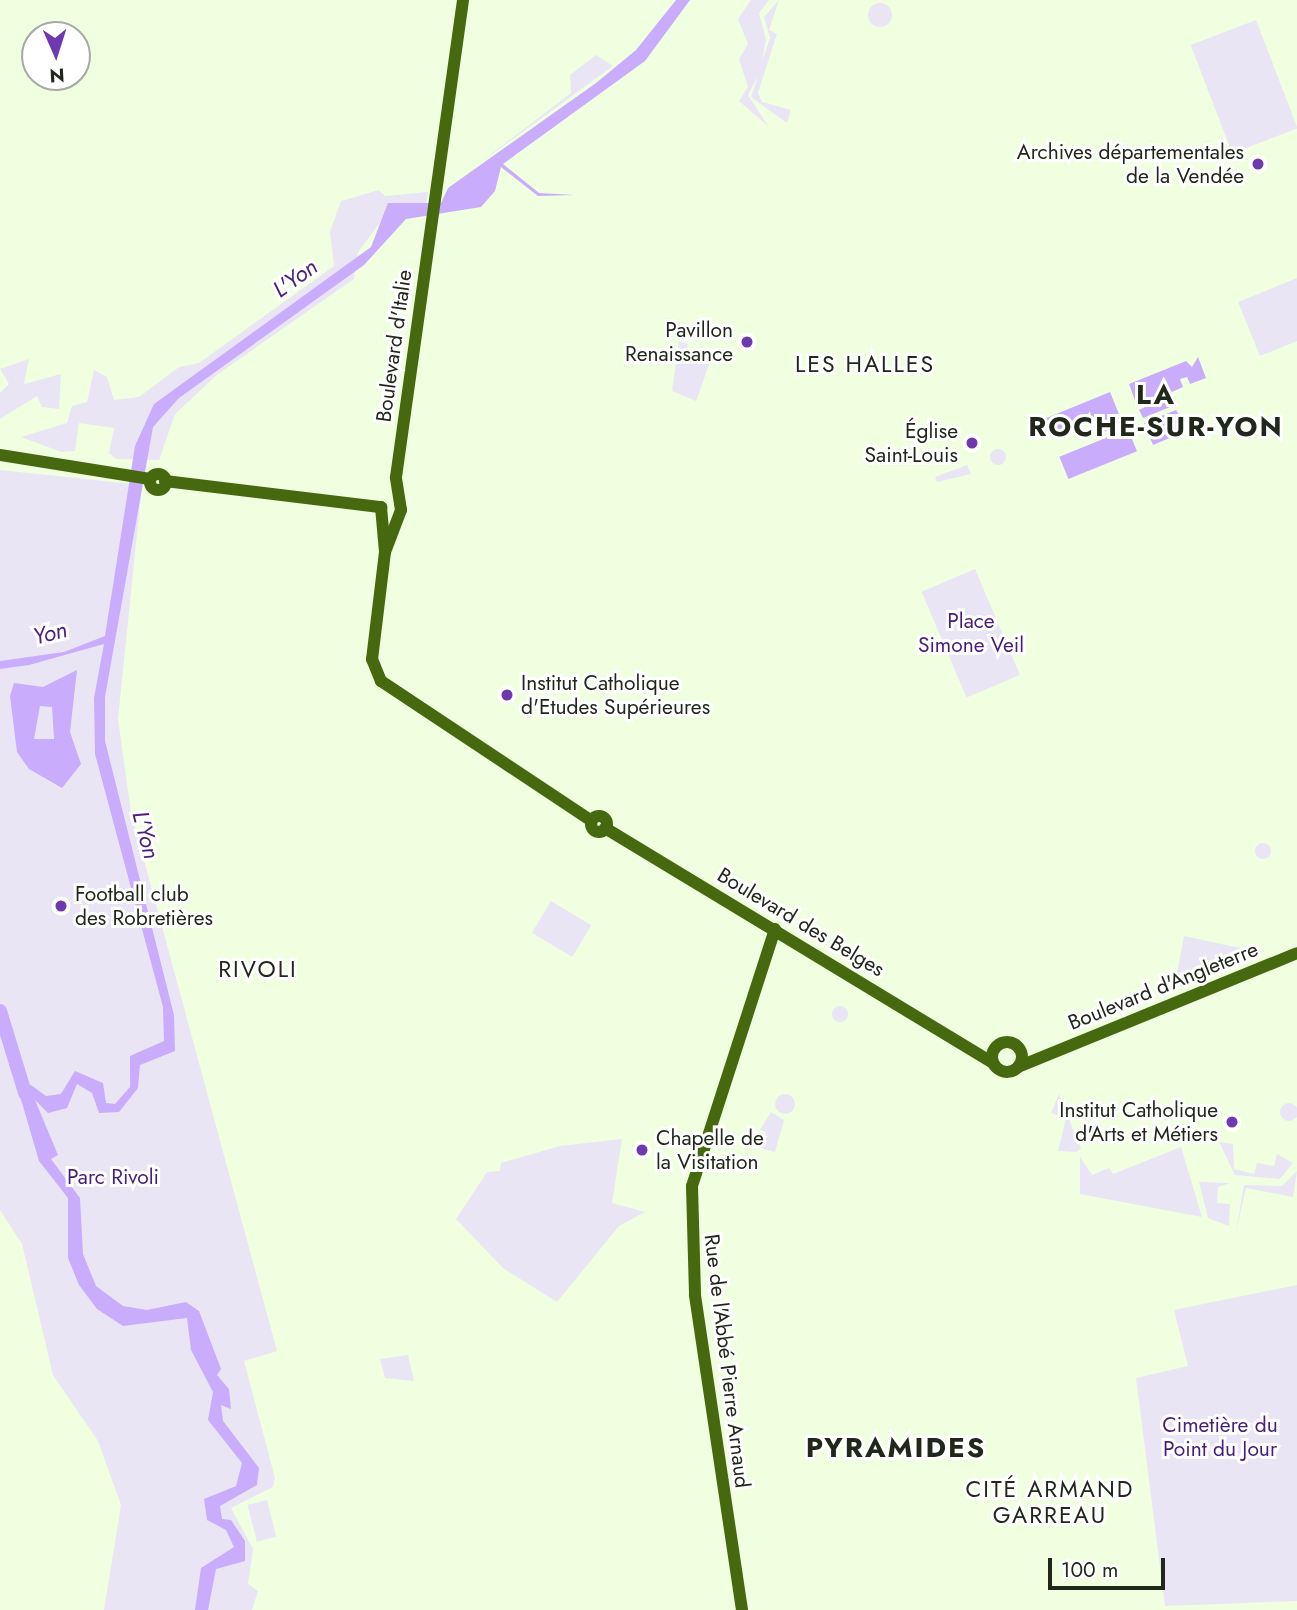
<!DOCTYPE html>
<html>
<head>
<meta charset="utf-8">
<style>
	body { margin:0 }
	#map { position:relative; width:1297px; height:1610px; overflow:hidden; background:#efffe0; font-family:Jost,sans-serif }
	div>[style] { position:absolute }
	.green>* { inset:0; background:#eae5f5; transform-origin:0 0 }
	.round { border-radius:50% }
	.water>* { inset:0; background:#c9acfb; transform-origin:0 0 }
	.river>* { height:14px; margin:-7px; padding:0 7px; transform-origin:7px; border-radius:7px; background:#c9acfb }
	.major>* { height:12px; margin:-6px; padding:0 6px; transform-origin:6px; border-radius:6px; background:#46680f }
	.major>.ring { margin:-6px; padding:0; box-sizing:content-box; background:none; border:12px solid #46680f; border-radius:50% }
	.dots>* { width:19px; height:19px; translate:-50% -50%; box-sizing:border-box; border:4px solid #fff; border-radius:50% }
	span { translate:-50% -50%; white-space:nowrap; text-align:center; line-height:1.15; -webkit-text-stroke:6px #fff; paint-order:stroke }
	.poi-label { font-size:21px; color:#21271b }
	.right { translate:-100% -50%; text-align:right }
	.left { translate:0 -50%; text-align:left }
	.street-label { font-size:21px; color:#21271b }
	.park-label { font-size:21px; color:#481d77 }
	.water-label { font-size:23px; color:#491f79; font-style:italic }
	.neighbourhood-label { font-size:23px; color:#21271b; letter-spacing:2px }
	.district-label { font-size:28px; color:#21271b; font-weight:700; letter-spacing:2px }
	.north { position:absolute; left:21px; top:21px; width:70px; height:70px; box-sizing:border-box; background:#fff; border:2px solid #a6a9a4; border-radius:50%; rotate:177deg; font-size:19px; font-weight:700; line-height:28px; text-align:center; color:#21271b }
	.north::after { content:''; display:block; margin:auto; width:24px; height:32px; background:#6e38af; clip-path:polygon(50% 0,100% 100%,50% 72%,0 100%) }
	.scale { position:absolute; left:1048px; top:1558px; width:117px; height:32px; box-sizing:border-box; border:4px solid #21271b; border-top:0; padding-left:9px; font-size:21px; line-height:24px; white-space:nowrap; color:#21271b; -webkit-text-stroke:5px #fff; paint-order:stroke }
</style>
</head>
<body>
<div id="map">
	<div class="green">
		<i style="clip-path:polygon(751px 0,769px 0,759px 13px,766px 40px,762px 61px,770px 38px,764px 17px,779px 0,769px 30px,777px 34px,758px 93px,762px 102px,791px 110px,787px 123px,751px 97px,758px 76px,748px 95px,768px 126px,739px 101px,748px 87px,739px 59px,748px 44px,738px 19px)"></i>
		<i class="round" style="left:868px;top:3px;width:24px;height:24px"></i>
		<i style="left:1256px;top:20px;width:116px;height:70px;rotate:69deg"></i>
		<i style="clip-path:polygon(596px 55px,613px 66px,477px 165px,571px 93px,570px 75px)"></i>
		<i style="clip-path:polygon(379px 190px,385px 196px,428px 192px,426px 203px,385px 216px,358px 252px,354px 279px,218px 374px,175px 414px,159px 460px,116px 459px,109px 453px,114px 428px,79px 423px,75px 451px,61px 452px,21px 437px,67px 423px,72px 406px,87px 402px,94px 370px,107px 377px,114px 400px,139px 397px,179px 367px,199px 363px,334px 266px,330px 232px,341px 201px)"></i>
		<i style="clip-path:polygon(1297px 278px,1297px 341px,1260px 356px,1238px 302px)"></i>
		<i style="clip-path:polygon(679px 341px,688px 344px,686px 351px,711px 359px,696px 401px,672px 391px)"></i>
		<i style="clip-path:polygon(29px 359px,24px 384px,61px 374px,59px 409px,42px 407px,37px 396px,0 419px,0 393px,9px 384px,0 369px)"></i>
		<i class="round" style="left:990px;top:449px;width:16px;height:16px"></i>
		<i style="clip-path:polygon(967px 465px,971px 474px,937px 482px,935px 477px)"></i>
		<i style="clip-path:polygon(0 470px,142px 485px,118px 719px,131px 812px,277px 1351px,244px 1361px,275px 1478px,273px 1487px,231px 1508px,253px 1549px,248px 1584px,258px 1591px,252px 1610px,104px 1610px,121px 1505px,98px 1441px,53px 1375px,22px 1244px,0 1210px)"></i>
		<i style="left:975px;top:569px;width:115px;height:58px;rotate:67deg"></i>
		<i class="round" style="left:1255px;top:843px;width:16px;height:16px"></i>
		<i style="left:551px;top:901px;width:47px;height:37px;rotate:31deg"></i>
		<i style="clip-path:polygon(1184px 936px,1249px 950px,1176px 979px)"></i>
		<i class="round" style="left:832px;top:1006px;width:16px;height:16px"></i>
		<i style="clip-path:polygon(1059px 1094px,1081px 1149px,1076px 1152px,1058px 1151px,1066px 1118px,1051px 1113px)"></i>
		<i class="round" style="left:775px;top:1094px;width:20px;height:20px"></i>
		<i class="round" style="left:1280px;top:1103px;width:18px;height:18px"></i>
		<i style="clip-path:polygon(771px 1112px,784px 1120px,775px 1152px,761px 1148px,766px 1132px,760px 1130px)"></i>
		<i style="clip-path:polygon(622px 1139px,612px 1203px,645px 1212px,619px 1226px,557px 1302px,503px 1268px,456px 1219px,487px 1172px,500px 1171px,501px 1163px,560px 1146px)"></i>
		<i style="clip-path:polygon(1219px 1142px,1233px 1144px,1234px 1169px,1254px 1174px,1257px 1163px,1274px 1166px,1277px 1154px,1293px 1163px,1280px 1179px,1235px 1175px)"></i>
		<i style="clip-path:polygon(1181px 1147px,1202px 1217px,1080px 1194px,1080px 1157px,1092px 1175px,1109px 1168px,1113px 1174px)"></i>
		<i style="clip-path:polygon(1297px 1171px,1293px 1197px,1246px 1188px,1236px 1232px,1244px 1185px,1282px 1186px)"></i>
		<i style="clip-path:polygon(1199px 1182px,1230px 1183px,1218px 1187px,1217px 1203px,1230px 1204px,1229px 1226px,1208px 1218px)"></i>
		<i style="clip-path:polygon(1297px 1285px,1297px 1601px,1165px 1606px,1136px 1378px,1188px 1366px,1174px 1310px)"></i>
		<i style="clip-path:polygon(408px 1355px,414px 1381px,385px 1378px,380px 1359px)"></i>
		<i style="left:267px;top:1500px;width:38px;height:20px;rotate:76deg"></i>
	</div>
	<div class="water">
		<i style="clip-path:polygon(676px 0,690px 0,645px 61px,503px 164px,539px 193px,574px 195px,538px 196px,501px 167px,495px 191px,481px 207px,406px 219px,364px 265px,179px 398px,153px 427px,105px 697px,105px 741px,174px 1015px,175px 1051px,140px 1065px,138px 1088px,119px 1112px,99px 1113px,92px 1093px,77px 1084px,67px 1108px,48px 1113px,35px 1100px,58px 1155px,51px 1159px,80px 1198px,83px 1254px,96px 1286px,123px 1306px,147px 1310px,186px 1302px,199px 1311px,221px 1369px,217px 1375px,229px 1389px,231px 1409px,221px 1405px,223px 1421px,259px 1468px,257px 1485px,220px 1506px,222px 1519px,231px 1520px,245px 1541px,245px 1561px,216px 1569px,208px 1610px,195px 1610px,201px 1568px,234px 1547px,226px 1530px,207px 1520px,204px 1499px,236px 1486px,242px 1463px,208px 1420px,213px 1392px,191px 1350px,187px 1318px,123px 1326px,97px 1309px,79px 1285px,68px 1258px,68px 1198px,39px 1161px,18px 1089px,31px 1085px,46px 1096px,61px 1094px,75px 1071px,103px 1083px,106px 1103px,115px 1104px,130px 1087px,130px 1056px,164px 1041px,163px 1007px,95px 754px,94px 698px,104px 644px,29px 665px,0 669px,0 661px,64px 652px,105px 636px,135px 446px,154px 404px,371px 247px,388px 203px,441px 203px,448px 188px,596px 83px,636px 50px)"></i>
		<i style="clip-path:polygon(1198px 357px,1206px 378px,1190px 384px,1187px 377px,1180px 379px,1183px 387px,1165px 395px,1175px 405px,1143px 418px,1139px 410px,1145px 407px,1137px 406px,1129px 384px,1186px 361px,1192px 367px)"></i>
		<i style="clip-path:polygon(1110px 392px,1123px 424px,1095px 436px,1090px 411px,1082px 423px,1052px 436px,1044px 419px)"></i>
		<i style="clip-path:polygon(1176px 410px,1180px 416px,1168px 422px,1181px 420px,1186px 431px,1153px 445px,1144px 423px)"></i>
		<i style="left:1128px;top:429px;width:24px;height:74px;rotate:68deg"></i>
		<i style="clip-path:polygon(evenodd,77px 670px,70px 732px,81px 764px,62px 788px,29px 769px,17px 752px,10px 696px,14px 683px,43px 687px,77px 670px,40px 706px,52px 707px,54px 739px,34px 739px,40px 706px)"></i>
	</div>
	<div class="river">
		<i style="left:0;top:1011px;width:86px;rotate:73deg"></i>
	</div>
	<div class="major">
		<i style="left:0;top:455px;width:152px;rotate:9.1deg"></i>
		<i class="ring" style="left:150px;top:474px;width:4px;height:4px"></i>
		<i style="left:165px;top:481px;width:218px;rotate:6.9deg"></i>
		<i style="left:381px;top:507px;width:45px;rotate:84.9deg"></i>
		<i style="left:385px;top:552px;width:108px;rotate:96.9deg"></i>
		<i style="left:372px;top:659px;width:24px;rotate:68deg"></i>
		<i style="left:381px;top:681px;width:253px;rotate:33.6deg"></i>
		<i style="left:385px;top:552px;width:45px;rotate:-69.1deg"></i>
		<i style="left:401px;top:510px;width:33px;rotate:-99deg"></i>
		<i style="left:396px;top:477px;width:482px;rotate:-82deg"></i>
		<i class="ring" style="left:591px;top:816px;width:4px;height:4px"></i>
		<i style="left:605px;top:828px;width:452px;rotate:31.2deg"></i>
		<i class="ring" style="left:992px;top:1042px;width:18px;height:18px"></i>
		<i style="left:1018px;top:1067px;width:301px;rotate:-22.2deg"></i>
		<i style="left:742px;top:1610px;width:319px;rotate:-98.5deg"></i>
		<i style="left:695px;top:1294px;width:108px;rotate:-91.6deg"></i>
		<i style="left:692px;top:1186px;width:270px;rotate:-72.1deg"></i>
	</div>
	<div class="dots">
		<i style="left:1258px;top:164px;background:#6e38af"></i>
		<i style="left:747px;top:342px;background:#6e38af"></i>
		<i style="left:972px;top:443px;background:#6e38af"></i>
		<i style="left:507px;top:695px;background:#6e38af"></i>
		<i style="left:61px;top:906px;background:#6e38af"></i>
		<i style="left:1232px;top:1122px;background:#6e38af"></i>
		<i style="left:642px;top:1150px;background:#6e38af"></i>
	</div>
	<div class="poi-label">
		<span class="right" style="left:1244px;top:164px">Archives départementales<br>de la Vendée</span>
		<span class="right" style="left:733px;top:342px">Pavillon<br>Renaissance</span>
		<span class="right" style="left:958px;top:443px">Église<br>Saint-Louis</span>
		<span class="left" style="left:521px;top:695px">Institut Catholique<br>d'Etudes Supérieures</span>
		<span class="left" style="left:75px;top:906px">Football club<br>des Robretières</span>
		<span class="right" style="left:1218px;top:1122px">Institut Catholique<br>d'Arts et Métiers</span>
		<span class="left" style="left:656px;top:1150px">Chapelle de<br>la Visitation</span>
	</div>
	<div class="street-label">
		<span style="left:394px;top:346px;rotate:-82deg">Boulevard d'Italie</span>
		<span style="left:801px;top:922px;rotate:31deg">Boulevard des Belges</span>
		<span style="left:1163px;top:986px;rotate:-22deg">Boulevard d'Angleterre</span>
		<span style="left:727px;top:1361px;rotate:83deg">Rue de l'Abbé Pierre Arnaud</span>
	</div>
	<div class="park-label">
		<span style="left:971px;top:633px">Place<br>Simone Veil</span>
		<span style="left:113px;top:1177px">Parc Rivoli</span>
		<span style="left:1220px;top:1437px">Cimetière du<br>Point du Jour</span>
	</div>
	<div class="water-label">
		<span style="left:295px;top:278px;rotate:-36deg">L'Yon</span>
		<span style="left:50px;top:633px;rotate:-14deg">Yon</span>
		<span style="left:146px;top:835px;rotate:75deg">L'Yon</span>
	</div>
	<div class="neighbourhood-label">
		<span style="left:865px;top:364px">LES HALLES</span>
		<span style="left:258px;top:969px">RIVOLI</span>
		<span style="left:1050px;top:1502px">CITÉ ARMAND<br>GARREAU</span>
	</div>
	<div class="district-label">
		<span style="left:1156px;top:411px">LA<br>ROCHE-SUR-YON</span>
		<span style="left:896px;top:1448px">PYRAMIDES</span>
	</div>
	<div class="north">N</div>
	<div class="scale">100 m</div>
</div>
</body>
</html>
